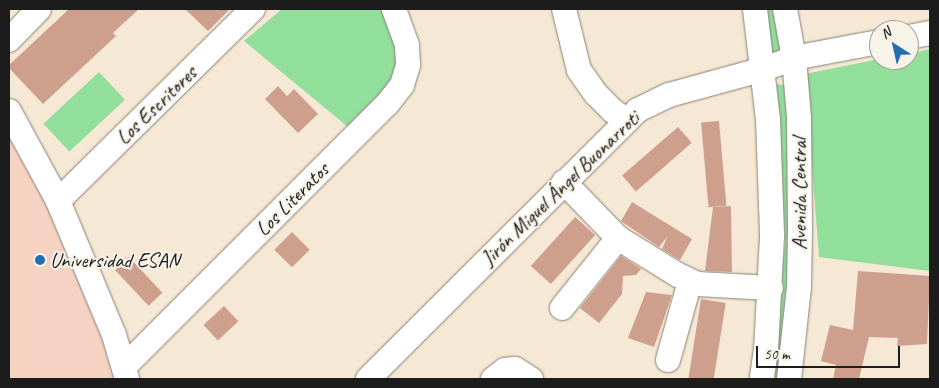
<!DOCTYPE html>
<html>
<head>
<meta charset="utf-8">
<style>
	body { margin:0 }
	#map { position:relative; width:939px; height:388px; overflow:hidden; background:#f5e8d4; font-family:Caveat,sans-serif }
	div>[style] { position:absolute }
	.built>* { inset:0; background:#f6d2c3 }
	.green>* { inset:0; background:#92de9b; transform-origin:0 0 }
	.building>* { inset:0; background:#cf9f8e; transform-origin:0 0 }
	.roads { filter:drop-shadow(0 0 1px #888278) drop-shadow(0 0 1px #888278) }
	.minor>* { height:24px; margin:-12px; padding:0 12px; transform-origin:12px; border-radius:12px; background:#fff }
	.dots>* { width:14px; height:14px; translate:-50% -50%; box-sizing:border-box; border:2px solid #f7f3e8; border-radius:50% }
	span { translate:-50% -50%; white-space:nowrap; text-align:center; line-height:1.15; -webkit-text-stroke:4px #f7f3e8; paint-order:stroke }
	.street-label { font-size:21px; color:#1c1c1c }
	.poi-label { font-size:21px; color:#1c1c1c }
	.left { translate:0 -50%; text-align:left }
	.frame { position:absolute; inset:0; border:10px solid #1c1c1c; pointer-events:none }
	.north { position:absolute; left:869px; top:20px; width:50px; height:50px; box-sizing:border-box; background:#f7f3e8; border:1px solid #9f9d96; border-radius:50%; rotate:325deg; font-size:14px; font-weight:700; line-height:20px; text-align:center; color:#1c1c1c }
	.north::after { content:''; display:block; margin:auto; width:18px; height:22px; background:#1f6fb2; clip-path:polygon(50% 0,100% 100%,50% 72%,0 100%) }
	.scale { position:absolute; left:756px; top:346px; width:144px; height:22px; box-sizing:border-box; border:2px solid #1c1c1c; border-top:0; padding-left:6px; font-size:15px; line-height:18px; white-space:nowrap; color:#1c1c1c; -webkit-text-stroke:4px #f7f3e8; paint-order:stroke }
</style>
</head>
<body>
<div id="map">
	<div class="built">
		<i style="clip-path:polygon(9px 134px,40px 187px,101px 333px,114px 379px,9px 379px)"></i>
	</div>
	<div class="green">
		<i style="clip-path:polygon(282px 9px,383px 9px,402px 60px,393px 86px,348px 127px,244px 41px)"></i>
		<i style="clip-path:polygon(762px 9px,776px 9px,784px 52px,769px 53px)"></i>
		<i style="clip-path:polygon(930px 49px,930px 271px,819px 257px,805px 74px,879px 59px,909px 60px,909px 54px)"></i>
		<i style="left:99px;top:72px;width:38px;height:76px;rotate:47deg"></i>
		<i style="clip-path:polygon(777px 84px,787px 86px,794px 250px,781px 379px,768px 379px,785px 244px)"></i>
	</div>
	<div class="building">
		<i style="clip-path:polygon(69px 9px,139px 9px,113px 33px,116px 36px,43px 104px,9px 68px,9px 65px)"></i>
		<i style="clip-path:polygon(185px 9px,230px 9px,208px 31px)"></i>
		<i style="clip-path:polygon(278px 86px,287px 96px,294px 89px,318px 114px,298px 133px,265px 99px)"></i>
		<i style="left:719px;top:121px;width:85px;height:18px;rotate:85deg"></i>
		<i style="left:678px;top:127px;width:21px;height:74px;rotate:49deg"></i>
		<i style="clip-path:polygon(632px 202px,692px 239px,680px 260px,662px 249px,667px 237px,659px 247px,621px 221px)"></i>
		<i style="clip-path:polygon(731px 206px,732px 272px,705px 271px,713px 207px)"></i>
		<i style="left:575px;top:217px;width:27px;height:66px;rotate:42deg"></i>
		<i style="left:292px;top:232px;width:25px;height:25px;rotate:45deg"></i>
		<i style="clip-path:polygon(621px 256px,641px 269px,636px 275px,623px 276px,622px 294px,599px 323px,580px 308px)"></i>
		<i style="left:129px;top:257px;width:49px;height:19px;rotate:47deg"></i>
		<i style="clip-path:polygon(858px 271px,930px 276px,927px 344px,897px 346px,898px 338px,869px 337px,859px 379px,833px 379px,836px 365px,821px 361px,830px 325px,853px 330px)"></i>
		<i style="clip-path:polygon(646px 292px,672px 295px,654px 347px,628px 338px)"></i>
		<i style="left:701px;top:299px;width:25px;height:81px;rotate:9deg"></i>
		<i style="left:224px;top:306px;width:21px;height:28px;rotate:47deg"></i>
	</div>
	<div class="roads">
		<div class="minor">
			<i style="left:564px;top:9px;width:63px;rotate:76.2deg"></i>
			<i style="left:579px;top:70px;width:29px;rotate:55deg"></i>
			<i style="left:596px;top:94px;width:24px;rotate:45deg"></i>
			<i style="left:613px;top:111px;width:17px;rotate:33deg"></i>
			<i style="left:755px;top:9px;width:111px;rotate:83.3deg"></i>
			<i style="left:768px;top:119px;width:117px;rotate:88deg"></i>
			<i style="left:772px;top:236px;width:113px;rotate:93deg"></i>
			<i style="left:766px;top:349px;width:30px;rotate:98deg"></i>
			<i style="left:785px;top:9px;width:50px;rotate:79.6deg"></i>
			<i style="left:794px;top:58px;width:59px;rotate:85.2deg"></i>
			<i style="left:799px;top:117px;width:113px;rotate:89.5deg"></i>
			<i style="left:800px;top:230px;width:57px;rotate:91deg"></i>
			<i style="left:799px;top:287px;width:93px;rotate:96.2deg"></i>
			<i style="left:909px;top:37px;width:21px;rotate:-11deg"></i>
			<i style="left:9px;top:40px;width:43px;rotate:-45.9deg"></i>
			<i style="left:9px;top:111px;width:102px;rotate:61.4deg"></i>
			<i style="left:58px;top:201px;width:145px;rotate:67.3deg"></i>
			<i style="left:114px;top:335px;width:46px;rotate:73.5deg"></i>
			<i style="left:564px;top:182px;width:78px;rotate:46deg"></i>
			<i style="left:618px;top:238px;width:70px;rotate:31.7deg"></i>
			<i style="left:678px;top:275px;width:21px;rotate:25deg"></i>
			<i style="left:697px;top:284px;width:74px;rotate:3.1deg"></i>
			<i style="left:58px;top:201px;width:274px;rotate:-44.6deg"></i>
			<i style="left:562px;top:308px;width:90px;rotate:-51.3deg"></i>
			<i style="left:668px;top:360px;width:82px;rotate:-74.4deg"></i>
			<i style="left:124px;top:367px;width:373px;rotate:-45deg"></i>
			<i style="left:388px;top:103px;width:23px;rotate:-52deg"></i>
			<i style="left:402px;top:85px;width:21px;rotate:-73deg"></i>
			<i style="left:408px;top:65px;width:20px;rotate:-93deg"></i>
			<i style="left:407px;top:45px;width:38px;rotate:-110deg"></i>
			<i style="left:368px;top:379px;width:381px;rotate:-44.9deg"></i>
			<i style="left:638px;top:110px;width:34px;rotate:-26deg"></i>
			<i style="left:669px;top:95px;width:98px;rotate:-15.3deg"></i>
			<i style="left:764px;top:69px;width:32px;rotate:-20deg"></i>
			<i style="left:794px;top:58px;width:86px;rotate:-10.7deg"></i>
			<i style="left:493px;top:379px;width:15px;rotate:-37deg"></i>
			<i style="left:505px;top:370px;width:10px;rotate:-6deg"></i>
			<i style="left:515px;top:369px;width:19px;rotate:32deg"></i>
		</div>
	</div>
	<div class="dots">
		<i style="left:40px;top:260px;background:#1f6fb2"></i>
	</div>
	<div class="street-label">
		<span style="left:156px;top:105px;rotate:-44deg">Los Escritores</span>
		<span style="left:560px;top:188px;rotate:-44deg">Jirón Miguel Ángel Buonarroti</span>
		<span style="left:799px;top:194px;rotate:-90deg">Avenida Central</span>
		<span style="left:292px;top:199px;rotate:-45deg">Los Literatos</span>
	</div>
	<div class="poi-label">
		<span class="left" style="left:50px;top:260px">Universidad ESAN</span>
	</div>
	<div class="frame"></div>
	<div class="north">N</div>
	<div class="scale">50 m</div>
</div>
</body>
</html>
